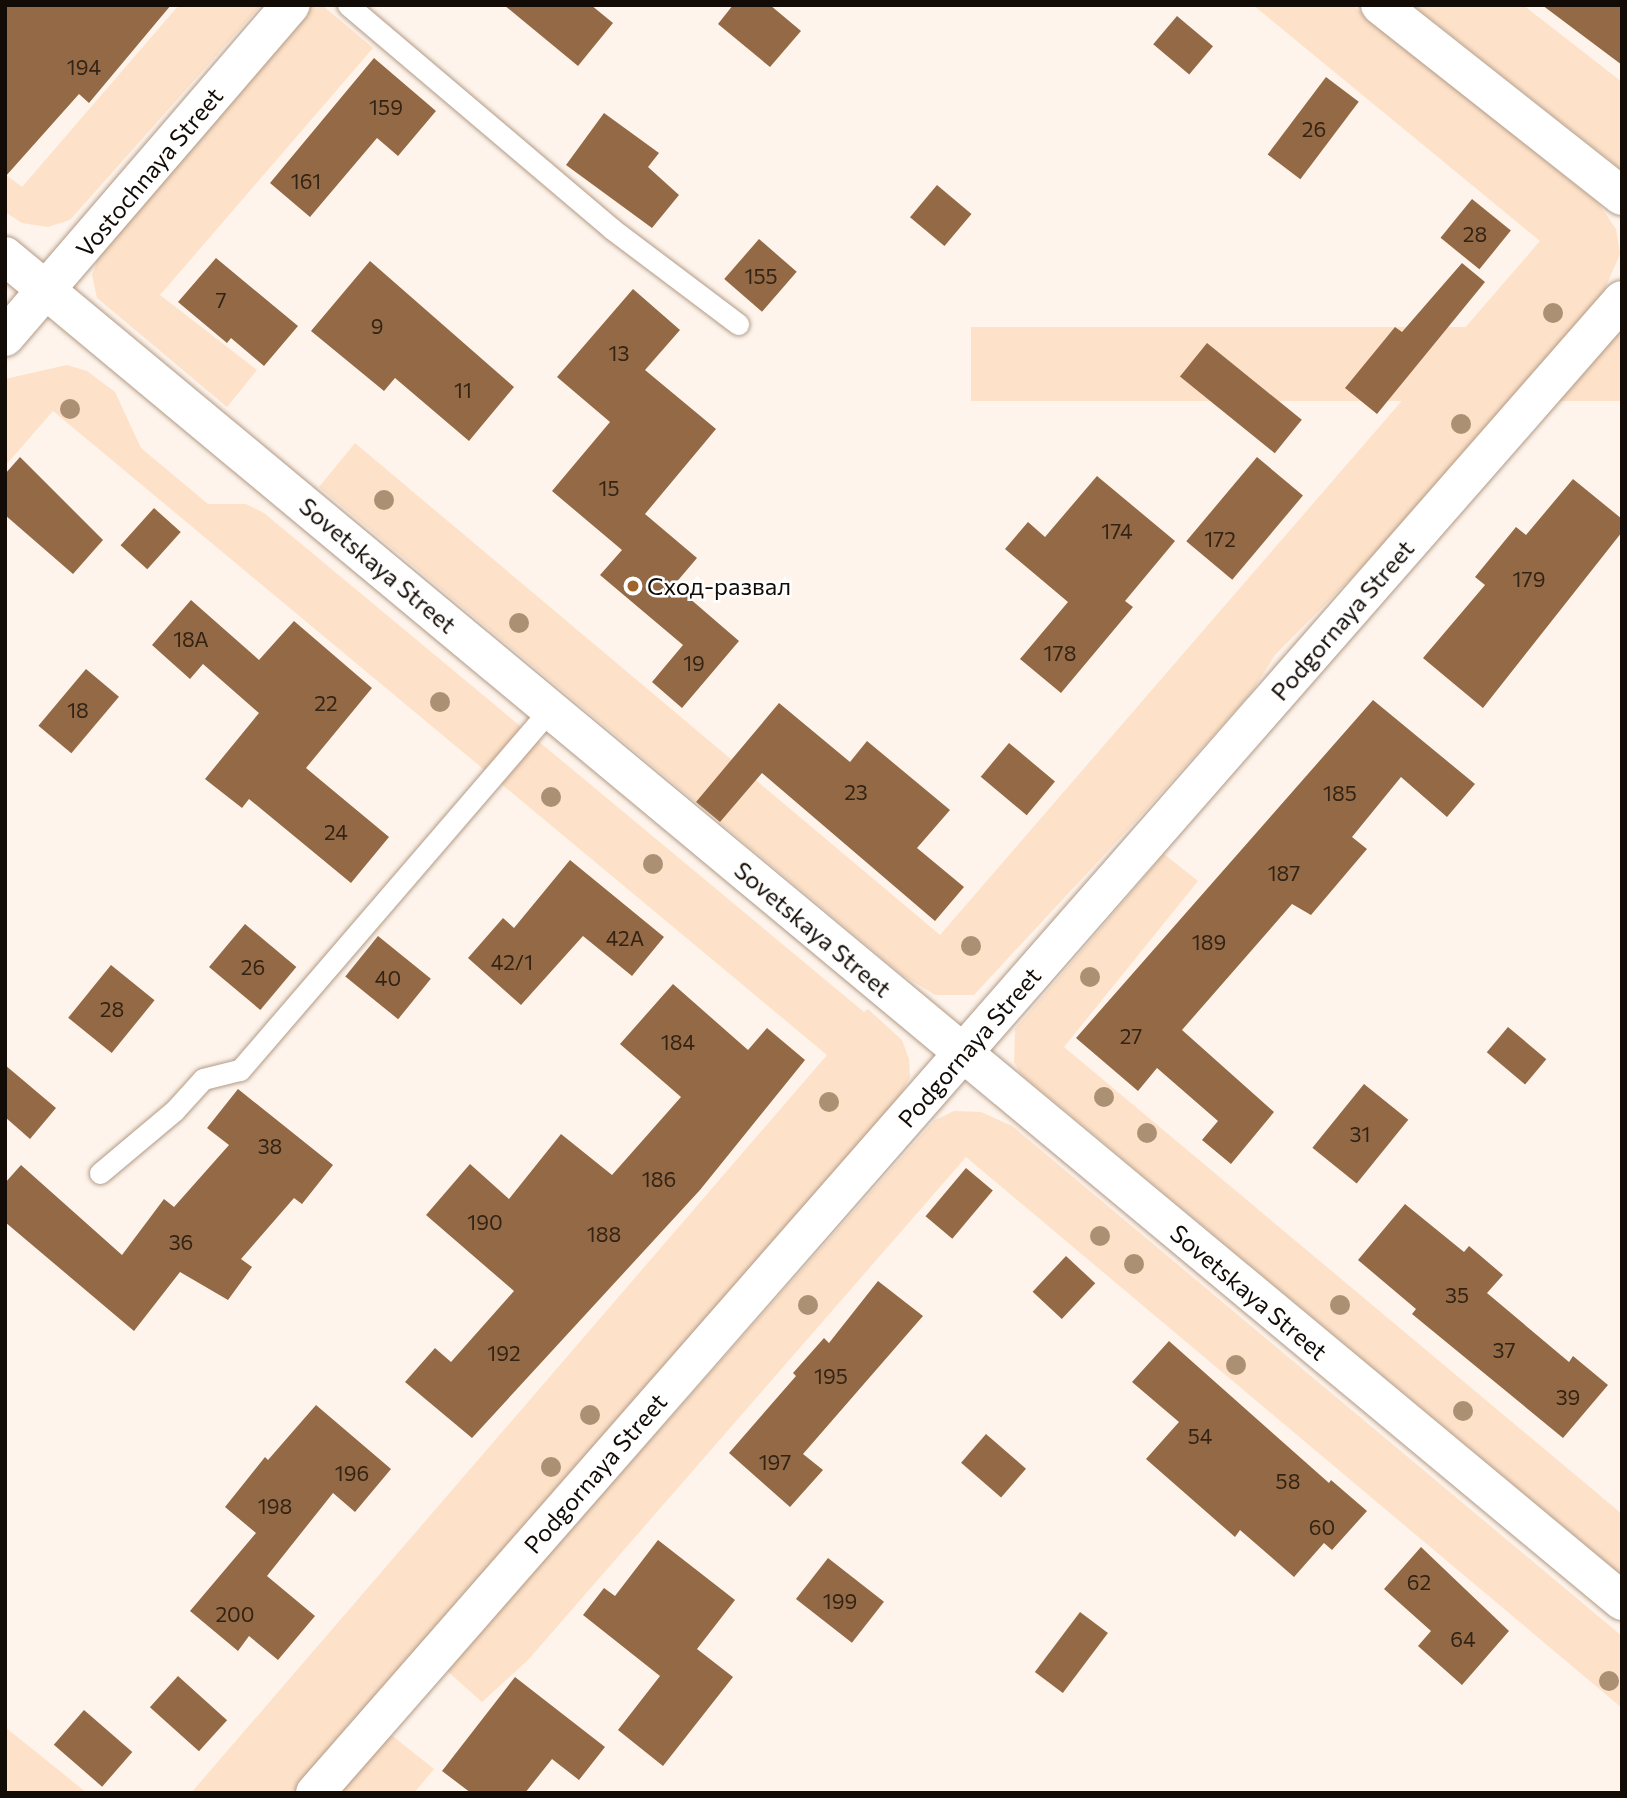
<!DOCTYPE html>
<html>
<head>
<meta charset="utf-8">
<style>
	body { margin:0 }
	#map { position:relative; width:1627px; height:1798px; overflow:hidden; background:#fef4eb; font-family:Commissioner,sans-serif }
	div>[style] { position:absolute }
	.green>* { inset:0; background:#fde1c8; transform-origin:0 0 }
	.building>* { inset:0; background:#936a45; transform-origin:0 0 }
	.roads { filter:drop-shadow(0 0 2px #b29a86) drop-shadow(0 0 2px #b29a86) }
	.service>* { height:21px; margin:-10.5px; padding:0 10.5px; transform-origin:10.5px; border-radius:10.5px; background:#fff }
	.minor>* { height:38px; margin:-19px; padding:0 19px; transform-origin:19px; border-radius:19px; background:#fff }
	.tertiary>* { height:38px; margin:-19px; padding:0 19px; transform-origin:19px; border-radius:19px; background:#fff }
	.trees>* { width:20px; height:20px; margin:-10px; border-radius:50%; background:#ac9073 }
	.dots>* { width:19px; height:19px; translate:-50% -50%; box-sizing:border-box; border:4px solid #fff; border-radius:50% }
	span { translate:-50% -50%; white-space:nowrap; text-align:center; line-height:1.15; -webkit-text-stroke:5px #fff; paint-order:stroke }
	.number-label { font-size:21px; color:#332315 }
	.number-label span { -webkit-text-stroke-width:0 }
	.street-label { font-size:24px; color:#130b05 }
	.poi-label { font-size:24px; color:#130b05 }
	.left { translate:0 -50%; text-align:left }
	.frame { position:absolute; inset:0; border:7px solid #130b05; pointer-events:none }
</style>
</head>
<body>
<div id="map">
	<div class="green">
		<i style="clip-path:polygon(179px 5px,261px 5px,70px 220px,48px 227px,22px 223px,5px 212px,5px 174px,22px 187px)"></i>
		<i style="clip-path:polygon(303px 5px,322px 5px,373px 48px,160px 295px,257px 370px,227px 407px,97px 298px,92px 275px,99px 256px)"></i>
		<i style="clip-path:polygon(1253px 5px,1352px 5px,1598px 203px,1616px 229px,1620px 254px,1601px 298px,1367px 562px,1275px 655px,1251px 693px,1143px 813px,974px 995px,935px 995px,904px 976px,319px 487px,355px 443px,940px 935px,1540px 241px)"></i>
		<i style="clip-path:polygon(1413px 5px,1523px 5px,1622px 82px,1622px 170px)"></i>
		<i style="left:1622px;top:327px;width:74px;height:651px;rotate:90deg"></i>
		<i style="clip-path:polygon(67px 365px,87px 371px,115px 392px,141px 448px,208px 504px,246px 504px,264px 513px,864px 1012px,868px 1009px,902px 1040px,909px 1059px,910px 1077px,898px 1099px,294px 1793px,191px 1793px,827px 1055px,53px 411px,5px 466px,5px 379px)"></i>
		<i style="clip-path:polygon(1164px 854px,1198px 881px,1064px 1047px,1622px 1514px,1622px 1575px,1020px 1073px,1014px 1062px,1015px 1029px)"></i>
		<i style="clip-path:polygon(954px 1111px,981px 1112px,1012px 1126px,1622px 1636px,1622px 1708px,966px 1157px,528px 1660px,482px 1702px,446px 1670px,935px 1120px)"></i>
		<i style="clip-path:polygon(5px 1727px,87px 1793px,5px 1793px)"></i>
		<i style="clip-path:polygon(390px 1734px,434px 1769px,414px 1793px,339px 1793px)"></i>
	</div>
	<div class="building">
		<i style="clip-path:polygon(5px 5px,171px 5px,89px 103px,79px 94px,5px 177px)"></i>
		<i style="clip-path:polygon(504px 5px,591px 5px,613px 23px,578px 66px)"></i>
		<i style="clip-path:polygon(733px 5px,770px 5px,801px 31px,770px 67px,718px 24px)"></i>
		<i style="clip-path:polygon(1542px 5px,1622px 5px,1622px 65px)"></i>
		<i style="left:1177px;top:16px;width:47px;height:37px;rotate:40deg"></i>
		<i style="clip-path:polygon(374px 58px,436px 111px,398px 156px,377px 138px,310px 217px,270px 183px)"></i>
		<i style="left:1326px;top:77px;width:41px;height:97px;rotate:37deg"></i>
		<i style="clip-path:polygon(604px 113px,659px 153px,648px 167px,679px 195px,652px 228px,566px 165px)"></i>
		<i style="left:937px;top:185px;width:45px;height:42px;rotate:40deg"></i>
		<i style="left:1472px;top:199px;width:50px;height:50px;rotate:39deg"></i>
		<i style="left:759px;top:239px;width:50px;height:53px;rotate:41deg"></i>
		<i style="clip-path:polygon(216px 258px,298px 326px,264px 366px,231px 338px,227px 343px,178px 302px)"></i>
		<i style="clip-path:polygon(370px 261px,514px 387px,469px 441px,395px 378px,384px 391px,311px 331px)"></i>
		<i style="clip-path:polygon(1462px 263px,1485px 282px,1377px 414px,1345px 388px,1395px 327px,1402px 332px)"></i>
		<i style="clip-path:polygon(633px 289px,680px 330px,645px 370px,716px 429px,645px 514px,697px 558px,674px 585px,739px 641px,682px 708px,652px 682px,683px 645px,600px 575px,622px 550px,552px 491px,610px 422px,557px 377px)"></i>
		<i style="left:1207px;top:343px;width:122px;height:43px;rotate:39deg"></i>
		<i style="clip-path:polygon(20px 457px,103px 540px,73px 574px,5px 515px,5px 474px)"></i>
		<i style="left:1257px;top:457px;width:60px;height:110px;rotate:40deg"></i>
		<i style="clip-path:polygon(1097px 476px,1175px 541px,1125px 601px,1133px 607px,1061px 693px,1020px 659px,1068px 602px,1005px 549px,1028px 522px,1045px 537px)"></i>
		<i style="clip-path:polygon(1573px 479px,1622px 519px,1622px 532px,1483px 708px,1423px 658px,1485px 585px,1475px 577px,1516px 527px,1526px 535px)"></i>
		<i style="left:154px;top:508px;width:36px;height:50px;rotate:42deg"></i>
		<i style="clip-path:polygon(191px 600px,259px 660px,294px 621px,372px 688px,306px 768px,389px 837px,351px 883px,249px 799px,242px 808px,205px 779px,259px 713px,203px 664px,190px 679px,152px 645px)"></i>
		<i style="left:86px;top:669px;width:43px;height:74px;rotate:40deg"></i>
		<i style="clip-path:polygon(1373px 700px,1475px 784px,1447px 817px,1401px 777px,1352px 837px,1367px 849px,1311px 915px,1292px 904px,1182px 1030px,1274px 1112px,1231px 1164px,1202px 1140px,1218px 1121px,1157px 1068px,1138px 1091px,1076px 1038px)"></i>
		<i style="clip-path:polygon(779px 703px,850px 762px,867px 741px,950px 810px,917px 848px,964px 887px,935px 921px,762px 773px,720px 822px,696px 802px)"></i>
		<i style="left:1009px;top:743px;width:60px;height:44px;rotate:40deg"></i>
		<i style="clip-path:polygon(570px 860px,664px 937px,632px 976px,583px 936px,521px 1005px,468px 958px,503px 918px,514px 928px)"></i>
		<i style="left:245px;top:924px;width:67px;height:56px;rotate:40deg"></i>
		<i style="left:378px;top:936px;width:68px;height:52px;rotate:39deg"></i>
		<i style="left:111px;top:965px;width:56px;height:68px;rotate:39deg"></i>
		<i style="clip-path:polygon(673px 984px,748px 1050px,767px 1028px,805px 1060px,700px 1190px,472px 1438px,405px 1382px,435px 1348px,451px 1362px,514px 1291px,426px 1215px,470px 1164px,509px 1199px,561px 1134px,612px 1175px,681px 1097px,620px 1044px)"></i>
		<i style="left:1508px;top:1027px;width:50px;height:33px;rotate:40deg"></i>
		<i style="clip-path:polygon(5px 1065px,56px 1108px,30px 1139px,5px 1117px)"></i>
		<i style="left:1364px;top:1084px;width:57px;height:82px;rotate:39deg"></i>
		<i style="clip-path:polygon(238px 1089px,333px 1165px,302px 1204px,294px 1198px,241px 1259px,252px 1267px,228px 1300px,180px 1272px,134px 1331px,5px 1222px,5px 1183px,21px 1165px,122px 1255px,164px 1199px,174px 1207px,229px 1145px,207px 1128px)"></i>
		<i style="left:966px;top:1168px;width:35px;height:63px;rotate:40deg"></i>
		<i style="clip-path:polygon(1405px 1204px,1464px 1252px,1469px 1246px,1503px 1275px,1487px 1293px,1569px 1362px,1573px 1356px,1608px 1385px,1563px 1438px,1412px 1314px,1416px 1309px,1358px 1260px)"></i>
		<i style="left:1066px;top:1256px;width:40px;height:49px;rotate:43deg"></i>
		<i style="clip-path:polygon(878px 1281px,923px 1316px,803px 1454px,823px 1470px,790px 1507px,729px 1453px,796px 1376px,793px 1373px,824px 1338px,829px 1343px)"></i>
		<i style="clip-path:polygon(1169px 1341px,1329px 1483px,1331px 1480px,1367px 1511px,1332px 1550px,1324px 1543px,1294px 1577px,1240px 1530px,1235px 1537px,1146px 1459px,1179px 1422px,1132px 1382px)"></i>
		<i style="clip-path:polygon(316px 1405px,391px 1469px,355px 1512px,333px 1493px,267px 1576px,315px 1616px,278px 1660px,249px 1636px,238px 1651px,190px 1611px,256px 1533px,225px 1507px,265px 1457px,268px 1460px)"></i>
		<i style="left:986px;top:1434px;width:53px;height:38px;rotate:41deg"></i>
		<i style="clip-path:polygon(658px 1540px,735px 1600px,697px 1649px,733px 1677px,663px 1766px,618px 1730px,660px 1676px,583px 1615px,604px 1588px,615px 1596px)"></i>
		<i style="clip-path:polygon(1421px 1547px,1509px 1631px,1462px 1685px,1418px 1646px,1431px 1631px,1384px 1589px)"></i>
		<i style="left:828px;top:1558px;width:71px;height:52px;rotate:38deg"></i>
		<i style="left:1080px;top:1612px;width:35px;height:75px;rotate:37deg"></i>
		<i style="left:178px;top:1676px;width:66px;height:42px;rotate:42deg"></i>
		<i style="clip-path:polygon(515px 1677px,605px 1747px,579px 1780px,552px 1759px,525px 1793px,471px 1793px,442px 1771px)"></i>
		<i style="left:84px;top:1710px;width:64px;height:46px;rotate:41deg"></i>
	</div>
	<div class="roads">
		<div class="service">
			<i style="left:348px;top:5px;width:346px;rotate:40.3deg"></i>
			<i style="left:612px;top:229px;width:158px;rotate:37deg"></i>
			<i style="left:100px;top:1173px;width:97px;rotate:-40deg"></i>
			<i style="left:174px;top:1111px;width:43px;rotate:-47.8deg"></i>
			<i style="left:203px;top:1079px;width:38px;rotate:-14deg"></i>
			<i style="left:240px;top:1070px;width:477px;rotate:-49.3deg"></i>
		</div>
		<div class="minor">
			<i style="left:1380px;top:5px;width:308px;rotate:38.3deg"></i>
			<i style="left:5px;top:337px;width:438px;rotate:-49.3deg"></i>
			<i style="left:315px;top:1793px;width:1984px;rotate:-48.8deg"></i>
		</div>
		<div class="tertiary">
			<i style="left:5px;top:256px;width:2103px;rotate:39.75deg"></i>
		</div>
	</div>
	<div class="trees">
		<i style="left:1553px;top:313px"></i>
		<i style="left:70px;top:409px"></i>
		<i style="left:1461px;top:424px"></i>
		<i style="left:384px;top:500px"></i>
		<i style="left:519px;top:623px"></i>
		<i style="left:440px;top:702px"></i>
		<i style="left:551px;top:797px"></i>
		<i style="left:653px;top:864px"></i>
		<i style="left:971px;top:946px"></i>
		<i style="left:1090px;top:977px"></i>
		<i style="left:1104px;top:1097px"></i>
		<i style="left:829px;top:1102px"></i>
		<i style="left:1147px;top:1133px"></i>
		<i style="left:1100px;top:1236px"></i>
		<i style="left:1134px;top:1264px"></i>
		<i style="left:808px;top:1305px"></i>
		<i style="left:1340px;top:1305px"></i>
		<i style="left:1236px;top:1365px"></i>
		<i style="left:1463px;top:1411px"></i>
		<i style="left:590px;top:1415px"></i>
		<i style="left:551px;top:1467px"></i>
		<i style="left:1609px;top:1681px"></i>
	</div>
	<div class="dots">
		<i style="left:633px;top:586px;background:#a06526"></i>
	</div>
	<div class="number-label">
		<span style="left:84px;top:67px">194</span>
		<span style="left:386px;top:107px">159</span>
		<span style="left:1314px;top:129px">26</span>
		<span style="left:306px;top:181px">161</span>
		<span style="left:1475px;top:234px">28</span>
		<span style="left:761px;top:276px">155</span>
		<span style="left:221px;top:300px">7</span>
		<span style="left:377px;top:326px">9</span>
		<span style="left:619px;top:353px">13</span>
		<span style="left:463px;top:390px">11</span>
		<span style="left:609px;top:488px">15</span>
		<span style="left:1117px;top:531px">174</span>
		<span style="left:1220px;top:539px">172</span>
		<span style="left:1529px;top:579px">179</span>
		<span style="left:191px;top:639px">18А</span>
		<span style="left:1060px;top:653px">178</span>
		<span style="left:694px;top:663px">19</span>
		<span style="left:326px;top:703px">22</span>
		<span style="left:78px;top:710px">18</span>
		<span style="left:856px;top:792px">23</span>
		<span style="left:1340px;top:793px">185</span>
		<span style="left:336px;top:832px">24</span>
		<span style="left:1284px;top:873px">187</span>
		<span style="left:625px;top:938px">42А</span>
		<span style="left:1209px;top:942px">189</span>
		<span style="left:512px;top:962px">42/1</span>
		<span style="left:253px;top:967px">26</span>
		<span style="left:388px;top:978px">40</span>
		<span style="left:112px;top:1009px">28</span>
		<span style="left:1131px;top:1036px">27</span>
		<span style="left:678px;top:1042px">184</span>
		<span style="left:1360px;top:1134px">31</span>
		<span style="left:270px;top:1146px">38</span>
		<span style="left:659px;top:1179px">186</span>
		<span style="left:485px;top:1222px">190</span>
		<span style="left:604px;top:1234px">188</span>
		<span style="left:181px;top:1242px">36</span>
		<span style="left:1457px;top:1295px">35</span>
		<span style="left:1504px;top:1350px">37</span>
		<span style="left:504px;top:1353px">192</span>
		<span style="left:831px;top:1376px">195</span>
		<span style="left:1568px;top:1397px">39</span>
		<span style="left:1200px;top:1436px">54</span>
		<span style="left:775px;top:1462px">197</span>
		<span style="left:352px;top:1473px">196</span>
		<span style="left:1288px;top:1481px">58</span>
		<span style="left:275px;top:1506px">198</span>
		<span style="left:1322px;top:1527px">60</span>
		<span style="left:1419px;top:1582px">62</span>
		<span style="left:840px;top:1601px">199</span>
		<span style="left:235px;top:1614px">200</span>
		<span style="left:1463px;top:1639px">64</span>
	</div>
	<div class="street-label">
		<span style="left:149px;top:172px;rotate:-50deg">Vostochnaya Street</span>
		<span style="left:378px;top:565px;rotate:40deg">Sovetskaya Street</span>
		<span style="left:1342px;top:620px;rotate:-49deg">Podgornaya Street</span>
		<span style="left:813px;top:929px;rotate:40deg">Sovetskaya Street</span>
		<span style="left:969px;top:1047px;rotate:-49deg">Podgornaya Street</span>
		<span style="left:1249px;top:1292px;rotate:40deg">Sovetskaya Street</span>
		<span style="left:595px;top:1473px;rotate:-49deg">Podgornaya Street</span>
	</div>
	<div class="poi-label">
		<span class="left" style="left:647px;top:586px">Сход-развал</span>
	</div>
	<div class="frame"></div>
</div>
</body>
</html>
